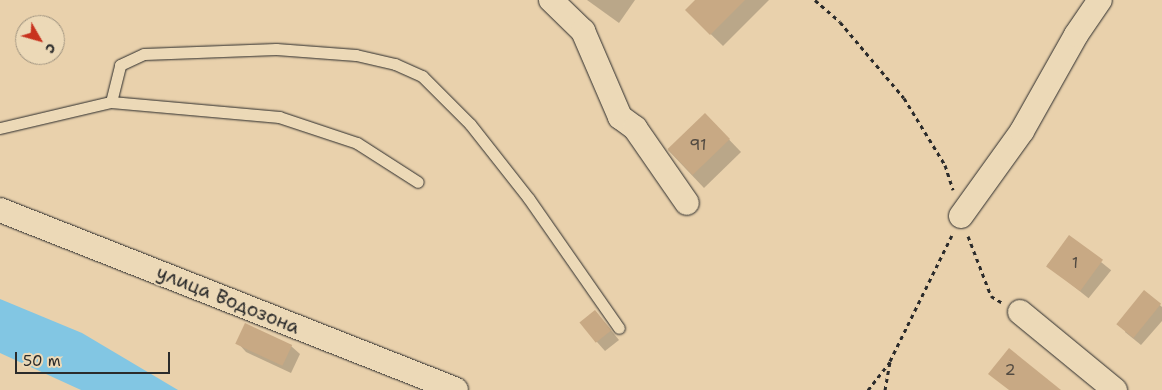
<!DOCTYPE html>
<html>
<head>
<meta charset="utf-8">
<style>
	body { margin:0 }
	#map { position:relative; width:1162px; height:390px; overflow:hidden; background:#e9d1ac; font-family:"Shantell Sans",sans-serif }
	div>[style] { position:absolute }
	.water>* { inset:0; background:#82c6e3 }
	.shadow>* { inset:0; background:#0003; transform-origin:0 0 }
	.building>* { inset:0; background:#c8a984; transform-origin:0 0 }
	.path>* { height:3px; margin-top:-1.5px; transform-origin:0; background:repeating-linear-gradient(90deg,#2b2b2b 0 4px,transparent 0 8px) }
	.roads { filter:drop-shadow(0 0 1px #2b2b2b) drop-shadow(0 0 1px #2b2b2b) }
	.service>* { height:11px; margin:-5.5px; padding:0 5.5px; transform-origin:5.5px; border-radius:5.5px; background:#ecd9b7 }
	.minor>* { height:24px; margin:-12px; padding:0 12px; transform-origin:12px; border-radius:12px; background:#ecd9b7 }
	span { translate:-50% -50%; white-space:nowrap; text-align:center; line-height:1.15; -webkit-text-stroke:4px #ecd9b7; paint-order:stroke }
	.number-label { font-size:16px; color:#524a41 }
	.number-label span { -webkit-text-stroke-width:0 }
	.street-label { font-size:19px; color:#2b2b2b }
	.north { position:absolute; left:15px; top:15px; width:50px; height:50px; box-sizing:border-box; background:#ecd9b7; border:1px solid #9f937f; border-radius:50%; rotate:128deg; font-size:14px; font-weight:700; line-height:20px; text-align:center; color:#2b2b2b }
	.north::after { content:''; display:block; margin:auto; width:18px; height:22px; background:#c8321e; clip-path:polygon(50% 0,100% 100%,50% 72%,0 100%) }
	.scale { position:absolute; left:15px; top:352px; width:155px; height:22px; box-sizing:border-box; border:2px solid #2b2b2b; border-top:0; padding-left:6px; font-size:15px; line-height:18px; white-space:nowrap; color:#2b2b2b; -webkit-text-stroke:4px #ecd9b7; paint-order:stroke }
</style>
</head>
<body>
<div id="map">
	<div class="water">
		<i style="clip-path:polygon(0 299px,82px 333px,178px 390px,81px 390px,0 353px)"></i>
	</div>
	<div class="shadow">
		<i style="clip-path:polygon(587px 0,635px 0,619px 23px)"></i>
		<i style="clip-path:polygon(696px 0,769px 0,723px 46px,686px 10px)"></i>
		<i style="clip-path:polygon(717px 127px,741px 152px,704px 188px,668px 150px)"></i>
		<i style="left:1070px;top:237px;width:53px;height:36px;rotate:39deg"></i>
		<i style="clip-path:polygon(1144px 291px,1162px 307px,1162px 321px,1141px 345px,1125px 332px)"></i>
		<i style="clip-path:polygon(595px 311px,619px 340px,605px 351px,597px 342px)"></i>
		<i style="clip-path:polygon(238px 343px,291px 346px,300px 354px,291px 373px,246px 352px)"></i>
	</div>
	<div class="building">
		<i style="clip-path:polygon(695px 0,745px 0,710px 35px,685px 10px)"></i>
		<i style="left:705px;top:113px;width:36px;height:52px;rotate:46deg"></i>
		<i style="left:1069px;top:235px;width:42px;height:39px;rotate:36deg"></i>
		<i style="left:1144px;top:290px;width:22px;height:44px;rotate:39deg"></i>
		<i style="left:595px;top:310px;width:26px;height:20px;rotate:51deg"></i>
		<i style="left:245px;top:323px;width:52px;height:23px;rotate:25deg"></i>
		<i style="clip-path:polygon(1009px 348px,1061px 390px,1009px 390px,988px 374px)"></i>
	</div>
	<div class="path">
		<i style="left:815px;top:0;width:33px;rotate:41deg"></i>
		<i style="left:840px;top:22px;width:99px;rotate:49.9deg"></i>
		<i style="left:904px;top:98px;width:79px;rotate:58.5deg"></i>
		<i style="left:945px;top:165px;width:26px;rotate:72deg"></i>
		<i style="left:968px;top:236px;width:64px;rotate:69deg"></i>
		<i style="left:991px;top:296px;width:12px;rotate:31deg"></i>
		<i style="left:868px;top:390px;width:36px;rotate:-52deg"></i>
		<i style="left:885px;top:390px;width:29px;rotate:-80deg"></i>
		<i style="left:890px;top:361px;width:140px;rotate:-63.8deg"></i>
	</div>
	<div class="roads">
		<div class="service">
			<i style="left:111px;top:102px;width:38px;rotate:-76deg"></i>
			<i style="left:120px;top:65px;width:26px;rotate:-25deg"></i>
			<i style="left:144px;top:54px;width:132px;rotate:-2.2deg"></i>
			<i style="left:276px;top:49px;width:80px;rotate:4.3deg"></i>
			<i style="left:356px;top:55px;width:40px;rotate:13deg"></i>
			<i style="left:395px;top:64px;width:30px;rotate:24deg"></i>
			<i style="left:422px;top:76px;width:68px;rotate:45deg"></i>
			<i style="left:470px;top:124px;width:95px;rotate:51.8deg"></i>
			<i style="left:529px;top:199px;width:157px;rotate:55.1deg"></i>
			<i style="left:0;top:128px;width:114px;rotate:-13.2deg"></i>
			<i style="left:111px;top:102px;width:169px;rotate:5.1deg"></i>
			<i style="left:279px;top:117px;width:82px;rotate:18.4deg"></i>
			<i style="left:357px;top:143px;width:72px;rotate:32.6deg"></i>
		</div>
		<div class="minor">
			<i style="left:551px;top:0;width:45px;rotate:44.1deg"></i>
			<i style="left:583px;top:31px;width:94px;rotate:66.7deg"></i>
			<i style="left:620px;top:117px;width:19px;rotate:36deg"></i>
			<i style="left:635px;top:128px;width:91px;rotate:55.3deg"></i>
			<i style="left:0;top:210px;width:490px;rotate:21.5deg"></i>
			<i style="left:961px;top:216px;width:105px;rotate:-54.3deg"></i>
			<i style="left:1022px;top:131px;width:110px;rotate:-60.6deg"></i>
			<i style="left:1076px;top:35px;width:42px;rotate:-55.6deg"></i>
			<i style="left:1020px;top:312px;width:123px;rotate:39.4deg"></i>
		</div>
	</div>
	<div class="number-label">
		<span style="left:698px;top:145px">91</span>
		<span style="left:1075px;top:263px">1</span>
		<span style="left:1010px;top:370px">2</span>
	</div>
	<div class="street-label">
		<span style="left:228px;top:300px;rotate:22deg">улица Водозона</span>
	</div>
	<div class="north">С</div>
	<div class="scale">50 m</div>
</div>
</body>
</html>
